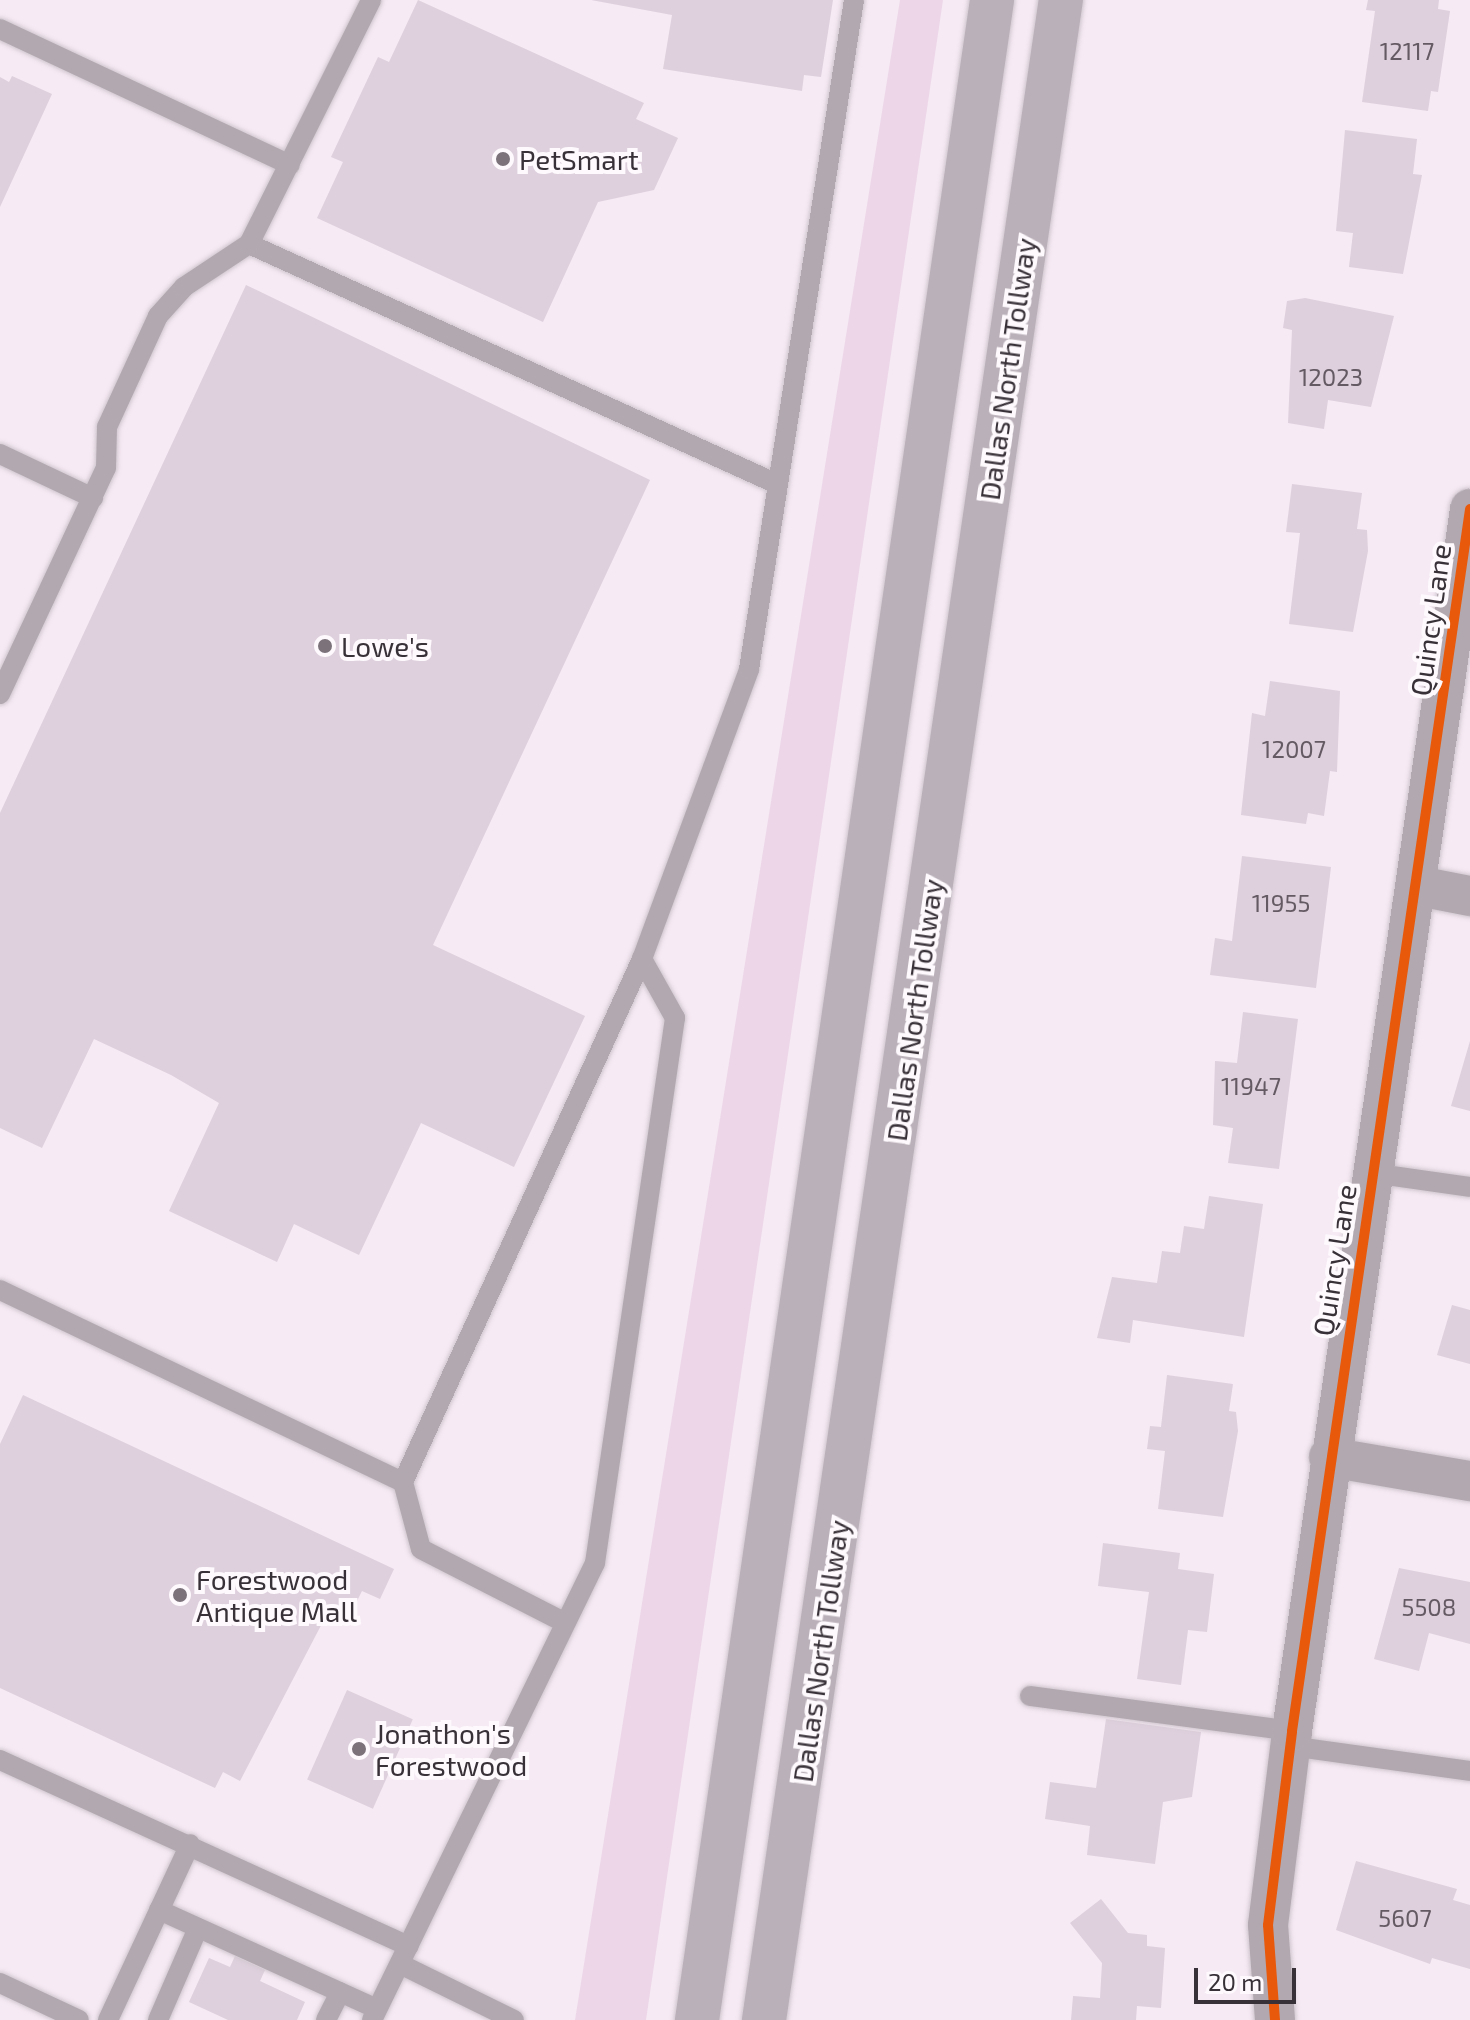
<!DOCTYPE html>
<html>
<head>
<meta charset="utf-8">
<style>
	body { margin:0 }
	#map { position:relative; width:1470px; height:2020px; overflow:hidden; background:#f6eaf4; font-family:"Exo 2",sans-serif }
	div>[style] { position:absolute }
	.green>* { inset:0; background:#ecd6e8 }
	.building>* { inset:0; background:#ded0dd; transform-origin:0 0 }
	.roads { filter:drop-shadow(0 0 2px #cfc6ce) drop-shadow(0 0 2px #cfc6ce) }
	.service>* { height:20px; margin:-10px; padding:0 10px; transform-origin:10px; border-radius:10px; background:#b2a9b0 }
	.minor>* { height:40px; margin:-20px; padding:0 20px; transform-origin:20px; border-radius:20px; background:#b2a9b0 }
	.motorway>* { height:44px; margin:-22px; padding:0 22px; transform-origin:22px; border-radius:22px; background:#bab0b9 }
	.cycleway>* { height:10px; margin:-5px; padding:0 5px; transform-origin:5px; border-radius:5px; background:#e8590c }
	.dots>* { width:22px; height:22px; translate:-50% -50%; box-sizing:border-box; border:4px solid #fdf9fc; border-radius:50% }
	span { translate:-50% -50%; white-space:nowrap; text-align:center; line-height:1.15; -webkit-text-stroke:8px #fdf9fc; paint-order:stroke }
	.number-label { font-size:24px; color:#645a63 }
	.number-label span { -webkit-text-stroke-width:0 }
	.poi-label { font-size:28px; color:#393138 }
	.left { translate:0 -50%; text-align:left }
	.street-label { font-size:28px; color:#393138 }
	.scale { position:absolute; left:1194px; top:1968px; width:102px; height:36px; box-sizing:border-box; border:4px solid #393138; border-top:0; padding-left:10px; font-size:24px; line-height:28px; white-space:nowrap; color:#393138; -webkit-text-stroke:6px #fdf9fc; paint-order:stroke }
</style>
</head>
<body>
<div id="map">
	<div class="green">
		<i style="clip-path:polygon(900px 0,943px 0,646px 2020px,575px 2020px)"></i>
	</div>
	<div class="building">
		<i style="clip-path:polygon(418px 0,644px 103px,636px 119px,678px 138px,654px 190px,598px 202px,543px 322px,317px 218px,343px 162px,331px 157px,378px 57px,389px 62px)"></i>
		<i style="clip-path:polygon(591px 0,833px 0,821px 77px,804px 75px,802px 91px,663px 69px,672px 15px)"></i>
		<i style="clip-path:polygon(1368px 0,1439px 0,1438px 9px,1450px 11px,1438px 92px,1431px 91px,1428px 111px,1362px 102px,1375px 11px,1366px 10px)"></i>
		<i style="clip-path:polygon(12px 76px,52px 94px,0 207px,0 77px,9px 82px)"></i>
		<i style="clip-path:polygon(1345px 130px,1417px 139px,1413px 174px,1422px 175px,1403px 274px,1349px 267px,1353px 233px,1336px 231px)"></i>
		<i style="clip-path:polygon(246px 285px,650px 480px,433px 945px,585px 1016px,514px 1167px,421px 1123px,359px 1255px,294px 1224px,277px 1262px,169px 1211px,219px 1103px,171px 1075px,94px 1039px,42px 1148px,0 1128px,0 813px)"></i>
		<i style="clip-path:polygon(1305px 298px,1394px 316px,1371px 407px,1328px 400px,1324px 429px,1288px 423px,1292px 330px,1283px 328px,1287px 301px)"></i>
		<i style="clip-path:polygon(1292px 484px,1362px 493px,1357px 529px,1367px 530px,1368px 551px,1353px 632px,1289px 624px,1300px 533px,1286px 532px)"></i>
		<i style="clip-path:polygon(1270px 681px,1340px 691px,1337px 772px,1330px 771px,1324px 816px,1308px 813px,1306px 824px,1241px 815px,1252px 713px,1265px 716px)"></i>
		<i style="clip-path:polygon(1242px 856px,1331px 867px,1316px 988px,1210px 975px,1215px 938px,1232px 941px)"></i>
		<i style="clip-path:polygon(1243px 1012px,1298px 1019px,1279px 1169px,1228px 1163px,1233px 1128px,1213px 1125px,1215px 1061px,1237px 1063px)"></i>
		<i style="clip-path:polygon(1470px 1041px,1470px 1111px,1451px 1106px)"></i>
		<i style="clip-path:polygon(1209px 1196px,1263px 1204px,1244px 1337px,1133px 1320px,1130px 1343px,1097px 1338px,1112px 1277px,1157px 1283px,1162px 1251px,1180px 1253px,1184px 1226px,1204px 1229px)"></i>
		<i style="clip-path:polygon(1452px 1305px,1470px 1310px,1470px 1364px,1437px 1355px)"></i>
		<i style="clip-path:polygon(1167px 1375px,1233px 1384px,1229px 1411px,1236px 1412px,1238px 1431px,1223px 1517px,1158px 1509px,1165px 1451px,1147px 1449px,1150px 1426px,1161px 1427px)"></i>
		<i style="clip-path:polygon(23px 1395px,394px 1569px,380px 1599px,362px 1591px,354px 1607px,342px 1602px,337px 1613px,329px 1610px,240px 1781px,223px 1772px,215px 1788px,0 1688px,0 1444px)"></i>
		<i style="clip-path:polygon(1103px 1543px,1180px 1553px,1178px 1569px,1214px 1574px,1207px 1632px,1188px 1630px,1181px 1685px,1137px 1679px,1149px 1592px,1098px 1586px)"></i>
		<i style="clip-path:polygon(1399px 1568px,1470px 1582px,1470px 1644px,1429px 1633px,1419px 1671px,1374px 1659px)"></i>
		<i style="left:347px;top:1690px;width:72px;height:98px;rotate:24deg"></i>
		<i style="clip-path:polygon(1106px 1719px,1201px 1732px,1192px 1797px,1163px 1802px,1155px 1864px,1087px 1855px,1090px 1826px,1045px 1819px,1050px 1782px,1096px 1788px)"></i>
		<i style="clip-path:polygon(1356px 1861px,1457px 1889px,1453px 1900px,1470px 1905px,1470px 1969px,1432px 1958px,1430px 1964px,1336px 1930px)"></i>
		<i style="clip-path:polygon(1101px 1899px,1128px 1933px,1147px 1935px,1147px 1946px,1165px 1948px,1161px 2008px,1137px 2006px,1136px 2020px,1071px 2020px,1073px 1996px,1100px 1998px,1102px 1963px,1070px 1923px)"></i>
		<i style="clip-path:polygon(235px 1956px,265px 1970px,260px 1981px,305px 2002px,297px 2020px,228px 2020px,189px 2002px,209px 1958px,230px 1967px)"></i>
	</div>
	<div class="roads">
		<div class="service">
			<i style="left:0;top:29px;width:320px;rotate:25.1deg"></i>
			<i style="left:249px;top:244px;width:580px;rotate:24.44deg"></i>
			<i style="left:0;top:454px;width:103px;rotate:25.3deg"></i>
			<i style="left:0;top:694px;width:250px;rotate:-64.9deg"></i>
			<i style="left:106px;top:468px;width:41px;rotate:-88.6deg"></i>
			<i style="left:107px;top:427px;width:122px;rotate:-65.3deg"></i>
			<i style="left:158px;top:316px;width:39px;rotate:-48deg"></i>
			<i style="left:184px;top:287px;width:78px;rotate:-33.5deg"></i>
			<i style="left:249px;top:244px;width:273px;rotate:-63.4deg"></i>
			<i style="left:1372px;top:1173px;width:99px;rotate:8.1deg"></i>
			<i style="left:0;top:1290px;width:446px;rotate:25.5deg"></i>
			<i style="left:403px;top:1482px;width:575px;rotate:-65.44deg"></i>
			<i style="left:642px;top:959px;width:309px;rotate:-69.7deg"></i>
			<i style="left:749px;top:669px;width:677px;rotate:-81.08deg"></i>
			<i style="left:403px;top:1482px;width:69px;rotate:75deg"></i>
			<i style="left:421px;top:1549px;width:158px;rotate:27.1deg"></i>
			<i style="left:1030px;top:1696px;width:264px;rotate:7.6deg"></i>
			<i style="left:1290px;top:1746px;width:182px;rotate:7.9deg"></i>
			<i style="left:0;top:1760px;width:449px;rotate:24.5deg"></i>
			<i style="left:159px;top:1910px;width:239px;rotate:24.4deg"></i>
			<i style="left:400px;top:1964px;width:127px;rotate:26.2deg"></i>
			<i style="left:0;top:1983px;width:87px;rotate:25.1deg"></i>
			<i style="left:108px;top:2020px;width:194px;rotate:-65deg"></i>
			<i style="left:158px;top:2020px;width:100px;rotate:-66.5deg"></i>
			<i style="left:326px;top:2020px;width:31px;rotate:-63deg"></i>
			<i style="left:372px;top:2020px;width:509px;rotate:-63.99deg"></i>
			<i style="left:595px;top:1563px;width:551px;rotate:-81.65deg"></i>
			<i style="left:675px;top:1018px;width:68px;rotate:-119.2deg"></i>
		</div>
		<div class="minor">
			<i style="left:1418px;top:886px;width:53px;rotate:10.9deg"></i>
			<i style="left:1329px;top:1457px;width:143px;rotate:9.7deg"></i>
			<i style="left:1275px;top:2020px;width:95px;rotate:-94.2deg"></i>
			<i style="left:1268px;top:1925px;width:195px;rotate:-82.9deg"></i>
			<i style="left:1292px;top:1731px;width:1235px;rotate:-81.71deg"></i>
		</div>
		<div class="motorway">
			<i style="left:697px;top:2020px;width:2041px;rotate:-81.69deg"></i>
			<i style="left:764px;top:2020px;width:2042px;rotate:-81.64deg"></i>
		</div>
	</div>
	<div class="cycleway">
		<i style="left:1275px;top:2020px;width:95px;rotate:-94.2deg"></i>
		<i style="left:1268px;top:1925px;width:195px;rotate:-82.9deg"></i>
		<i style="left:1292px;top:1731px;width:1235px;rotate:-81.71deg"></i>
	</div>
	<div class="dots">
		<i style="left:503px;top:159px;background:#7b727a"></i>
		<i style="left:325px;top:646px;background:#7b727a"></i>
		<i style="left:180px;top:1595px;background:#7b727a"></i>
		<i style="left:359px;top:1749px;background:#7b727a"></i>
	</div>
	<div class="number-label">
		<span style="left:1407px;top:51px">12117</span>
		<span style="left:1331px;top:377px">12023</span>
		<span style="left:1294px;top:749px">12007</span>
		<span style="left:1281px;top:903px">11955</span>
		<span style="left:1251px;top:1086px">11947</span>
		<span style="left:1429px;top:1607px">5508</span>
		<span style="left:1405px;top:1918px">5607</span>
	</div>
	<div class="poi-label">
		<span class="left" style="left:519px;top:159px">PetSmart</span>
		<span class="left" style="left:341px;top:646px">Lowe's</span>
		<span class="left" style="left:196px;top:1595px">Forestwood<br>Antique Mall</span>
		<span class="left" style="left:375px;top:1749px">Jonathon's<br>Forestwood</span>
	</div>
	<div class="street-label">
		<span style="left:1007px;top:369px;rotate:-82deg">Dallas North Tollway</span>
		<span style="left:1430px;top:620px;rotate:-82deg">Quincy Lane</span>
		<span style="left:914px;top:1010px;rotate:-82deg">Dallas North Tollway</span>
		<span style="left:1334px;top:1260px;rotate:-81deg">Quincy Lane</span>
		<span style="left:820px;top:1651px;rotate:-82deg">Dallas North Tollway</span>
	</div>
	<div class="scale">20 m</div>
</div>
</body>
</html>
